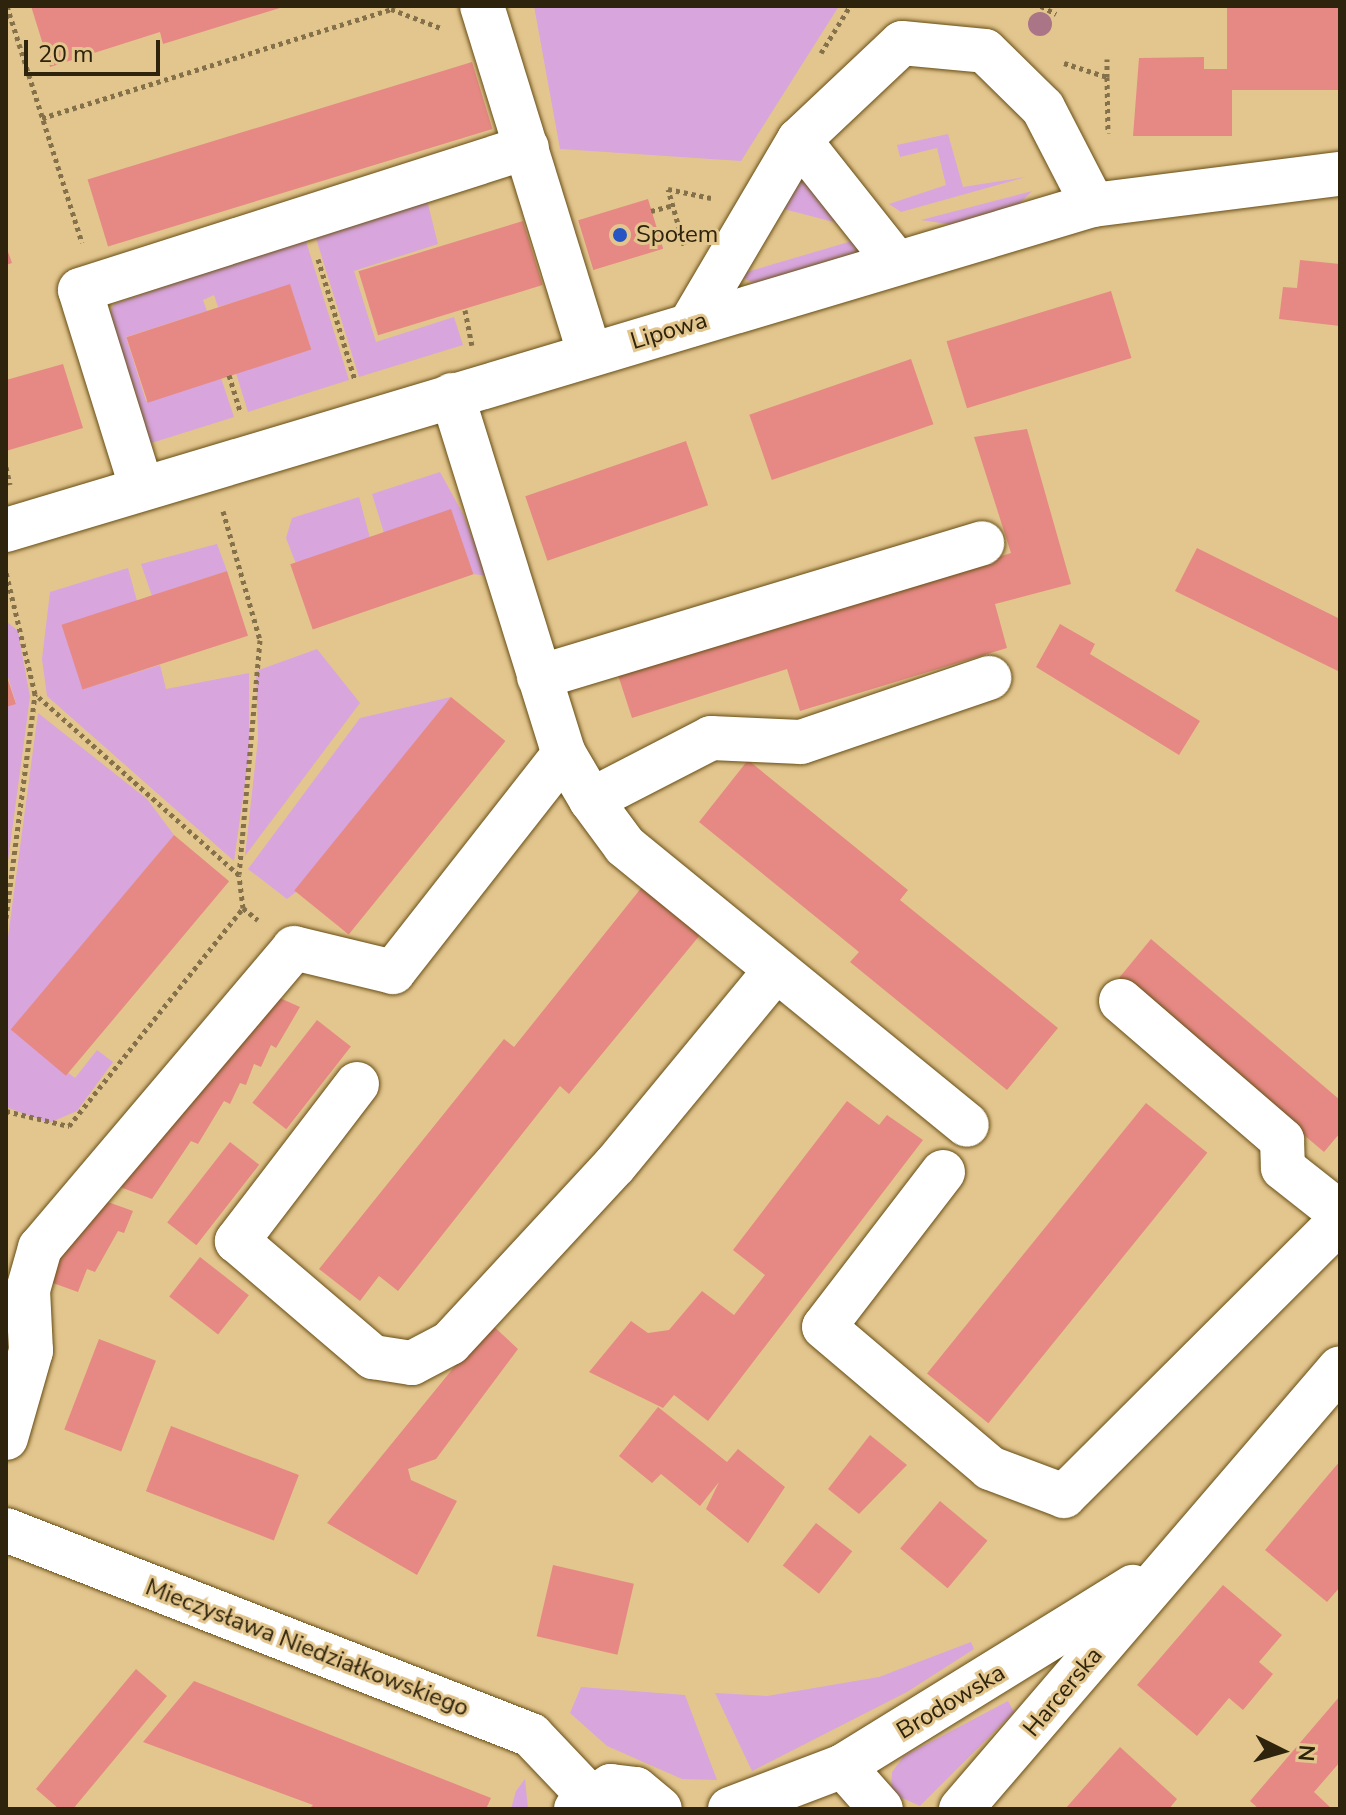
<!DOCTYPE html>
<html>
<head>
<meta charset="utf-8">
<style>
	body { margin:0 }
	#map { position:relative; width:1346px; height:1815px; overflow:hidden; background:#e3c68e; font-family:"Nunito Sans",sans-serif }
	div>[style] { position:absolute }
	.green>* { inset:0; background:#d8a5dd }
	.building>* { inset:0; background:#e68984; transform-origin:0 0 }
	.path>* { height:5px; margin-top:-2.5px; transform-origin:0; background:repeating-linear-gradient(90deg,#84714a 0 4px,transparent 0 8px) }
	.roads { filter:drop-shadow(0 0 2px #674e15) drop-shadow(0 0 2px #674e15) }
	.minor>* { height:44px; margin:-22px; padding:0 22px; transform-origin:22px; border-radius:22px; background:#fff }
	.trees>* { width:24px; height:24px; margin:-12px; border-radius:50%; background:#a97587 }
	.dots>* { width:22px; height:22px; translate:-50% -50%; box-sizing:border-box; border:4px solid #e3c68e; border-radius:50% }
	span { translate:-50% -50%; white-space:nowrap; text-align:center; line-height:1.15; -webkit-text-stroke:6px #e3c68e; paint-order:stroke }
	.poi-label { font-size:24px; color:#2e230c }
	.left { translate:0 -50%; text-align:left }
	.street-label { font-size:24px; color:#2e230c }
	.frame { position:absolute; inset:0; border:8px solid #2e230c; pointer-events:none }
	.north { position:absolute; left:1242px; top:1711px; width:80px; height:80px; -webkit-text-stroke:6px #e3c68e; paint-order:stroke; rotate:95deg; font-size:22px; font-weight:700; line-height:32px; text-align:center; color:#2e230c }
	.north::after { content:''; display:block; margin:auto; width:28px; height:36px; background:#2e230c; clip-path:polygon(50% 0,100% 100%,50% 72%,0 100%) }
	.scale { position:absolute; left:24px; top:40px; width:136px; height:36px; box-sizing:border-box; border:4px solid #2e230c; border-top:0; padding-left:10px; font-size:24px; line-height:28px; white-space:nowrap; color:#2e230c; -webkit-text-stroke:6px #e3c68e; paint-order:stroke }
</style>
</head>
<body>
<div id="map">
	<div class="green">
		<i style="clip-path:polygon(534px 6px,839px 6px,741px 161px,560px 149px)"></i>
		<i style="clip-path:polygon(948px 134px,963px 187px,1026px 177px,901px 212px,889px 204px,946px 185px,937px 148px,900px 157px,897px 145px)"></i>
		<i style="clip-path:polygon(800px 170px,849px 226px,776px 207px)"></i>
		<i style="clip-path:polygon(1032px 191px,1016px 207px,954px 225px,921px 220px)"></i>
		<i style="clip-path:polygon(427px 200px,438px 244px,354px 271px,376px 342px,454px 317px,463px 345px,359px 377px,315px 235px)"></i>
		<i style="clip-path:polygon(305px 238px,349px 380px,248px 412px,236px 373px,311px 349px,290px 285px,218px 307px,214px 295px,203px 300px,207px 311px,126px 337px,146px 401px,221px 378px,234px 417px,142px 446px,109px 315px,114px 304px)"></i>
		<i style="clip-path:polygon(862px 238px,863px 252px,756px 284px,737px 275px)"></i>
		<i style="clip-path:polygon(440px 472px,463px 514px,488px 576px,473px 574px,451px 510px,384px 533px,372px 494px)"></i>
		<i style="clip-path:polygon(359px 497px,370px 538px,296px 564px,286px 538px,292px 518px)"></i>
		<i style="clip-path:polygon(217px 544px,227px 571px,152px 596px,141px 564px)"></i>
		<i style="clip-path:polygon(128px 568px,137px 601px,63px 626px,83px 689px,160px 665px,166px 689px,249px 673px,249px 755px,234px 861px,47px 696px,42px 659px,50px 592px)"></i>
		<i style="clip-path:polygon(6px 621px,18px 631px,30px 697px,6px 876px,6px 707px,16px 703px,6px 671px)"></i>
		<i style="clip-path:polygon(317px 649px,360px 703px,245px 856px,258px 739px,256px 671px)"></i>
		<i style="clip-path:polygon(451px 697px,296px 892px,287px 899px,248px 869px,360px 718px)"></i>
		<i style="clip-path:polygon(38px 713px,147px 799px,174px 835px,13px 1031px,75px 1078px,97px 1050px,113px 1062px,77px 1111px,49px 1123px,6px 1107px,6px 952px)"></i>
		<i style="clip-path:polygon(971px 1642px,974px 1649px,907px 1692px,752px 1771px,715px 1693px,767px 1696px,879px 1677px)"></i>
		<i style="clip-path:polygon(581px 1687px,685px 1695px,717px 1780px,682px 1779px,607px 1746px,570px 1713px)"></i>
		<i style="clip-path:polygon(1008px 1701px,1014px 1712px,920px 1806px,891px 1793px,892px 1772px,904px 1756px)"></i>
		<i style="clip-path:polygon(525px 1779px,528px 1809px,511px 1809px,516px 1791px)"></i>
	</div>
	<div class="building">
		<i style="clip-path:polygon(31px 6px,283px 6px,283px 7px,163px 44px,160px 32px,50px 67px)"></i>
		<i style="clip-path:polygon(1227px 6px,1340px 6px,1340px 90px,1232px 90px,1232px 136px,1133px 136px,1139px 58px,1204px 57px,1204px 69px,1227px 69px)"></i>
		<i style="left:472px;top:62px;width:70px;height:402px;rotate:73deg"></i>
		<i style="left:648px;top:199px;width:52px;height:73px;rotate:73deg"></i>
		<i style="left:523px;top:221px;width:67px;height:172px;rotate:73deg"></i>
		<i style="clip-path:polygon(6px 246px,12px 263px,6px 265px)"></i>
		<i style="clip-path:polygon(1300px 260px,1340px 264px,1340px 326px,1279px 319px,1283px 287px,1297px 288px)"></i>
		<i style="left:290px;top:284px;width:69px;height:172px;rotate:72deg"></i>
		<i style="left:1111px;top:291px;width:70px;height:172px;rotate:73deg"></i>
		<i style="left:911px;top:359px;width:69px;height:171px;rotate:71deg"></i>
		<i style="clip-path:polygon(63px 364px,83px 428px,6px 451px,6px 380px)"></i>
		<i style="clip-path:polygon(1027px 429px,1071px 584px,995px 604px,1007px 648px,800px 711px,787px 669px,632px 718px,618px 675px,1011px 553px,974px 437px)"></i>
		<i style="left:686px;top:441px;width:68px;height:170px;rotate:71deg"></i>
		<i style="left:451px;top:509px;width:69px;height:170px;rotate:71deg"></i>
		<i style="clip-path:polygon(1197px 548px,1340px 619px,1340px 672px,1175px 591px)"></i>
		<i style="left:227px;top:571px;width:68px;height:174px;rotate:72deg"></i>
		<i style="clip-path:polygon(1060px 624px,1095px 644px,1090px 654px,1200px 721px,1179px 755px,1036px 667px)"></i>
		<i style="clip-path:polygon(6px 674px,16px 704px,6px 707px)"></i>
		<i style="left:451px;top:697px;width:70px;height:249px;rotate:39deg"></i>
		<i style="clip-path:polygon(748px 760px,908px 890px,900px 900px,1058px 1028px,1007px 1090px,850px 962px,859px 952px,699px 822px)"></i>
		<i style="left:174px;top:835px;width:72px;height:254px;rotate:40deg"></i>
		<i style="clip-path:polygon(642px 887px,700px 935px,569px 1094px,560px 1086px,398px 1291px,379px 1276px,360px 1301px,319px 1269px,504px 1039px,514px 1047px)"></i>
		<i style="clip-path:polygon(1151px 939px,1340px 1100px,1340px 1133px,1324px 1152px,1119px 978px)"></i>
		<i style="clip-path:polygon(262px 990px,300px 1007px,276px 1048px,271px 1045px,261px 1067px,254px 1064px,246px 1085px,240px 1083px,230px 1104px,224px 1101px,198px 1144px,191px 1141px,152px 1199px,112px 1184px)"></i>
		<i style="left:317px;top:1020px;width:43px;height:105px;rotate:38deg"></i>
		<i style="clip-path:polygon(847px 1101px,879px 1125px,887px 1115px,923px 1140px,708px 1421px,674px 1395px,663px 1408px,589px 1372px,631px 1321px,648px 1333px,669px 1330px,702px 1291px,734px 1315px,765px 1275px,733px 1250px)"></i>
		<i style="left:1146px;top:1103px;width:79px;height:348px;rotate:39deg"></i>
		<i style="left:230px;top:1142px;width:37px;height:102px;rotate:38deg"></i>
		<i style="clip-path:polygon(94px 1197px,133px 1211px,124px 1233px,118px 1231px,95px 1272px,87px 1269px,78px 1292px,39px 1278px)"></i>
		<i style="left:200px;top:1257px;width:62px;height:50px;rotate:38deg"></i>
		<i style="clip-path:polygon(490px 1323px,518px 1349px,436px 1459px,408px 1469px,411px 1480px,457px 1501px,417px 1575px,327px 1523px)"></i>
		<i style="left:99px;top:1339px;width:61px;height:97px;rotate:21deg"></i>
		<i style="clip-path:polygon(658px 1407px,727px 1462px,738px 1449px,785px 1487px,748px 1543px,706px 1509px,719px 1482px,700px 1506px,661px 1474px,652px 1483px,619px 1456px)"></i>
		<i style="left:171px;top:1426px;width:137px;height:70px;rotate:21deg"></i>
		<i style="clip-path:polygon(870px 1435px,907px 1465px,859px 1514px,828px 1489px)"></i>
		<i style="clip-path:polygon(1340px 1461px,1340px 1587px,1327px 1602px,1265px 1550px)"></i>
		<i style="left:940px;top:1501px;width:62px;height:62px;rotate:40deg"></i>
		<i style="left:816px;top:1523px;width:46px;height:54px;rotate:38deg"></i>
		<i style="left:553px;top:1565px;width:83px;height:73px;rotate:13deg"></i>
		<i style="clip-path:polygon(1223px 1585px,1282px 1635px,1259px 1662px,1273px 1674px,1243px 1710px,1229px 1698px,1197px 1736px,1137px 1685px)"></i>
		<i style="clip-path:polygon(136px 1669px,167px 1696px,73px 1809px,59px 1809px,36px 1789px)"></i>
		<i style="clip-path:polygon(194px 1681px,491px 1798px,486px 1809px,309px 1809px,313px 1805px,143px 1742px)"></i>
		<i style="clip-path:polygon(1340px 1696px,1340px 1762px,1314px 1792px,1332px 1809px,1259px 1809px,1250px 1801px)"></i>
		<i style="clip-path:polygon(1120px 1747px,1177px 1799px,1169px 1809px,1065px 1809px)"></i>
	</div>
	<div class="path">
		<i style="left:7px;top:6px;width:248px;rotate:72.4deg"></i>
		<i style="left:1041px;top:6px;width:17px;rotate:28deg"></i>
		<i style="left:821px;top:53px;width:55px;rotate:-58.3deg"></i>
		<i style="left:1064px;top:63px;width:45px;rotate:18deg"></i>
		<i style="left:1107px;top:77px;width:56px;rotate:89deg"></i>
		<i style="left:1107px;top:77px;width:18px;rotate:-90deg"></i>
		<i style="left:42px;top:118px;width:366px;rotate:-17.3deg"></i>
		<i style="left:391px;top:9px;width:53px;rotate:20.8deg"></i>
		<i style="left:651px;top:211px;width:23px;rotate:-15deg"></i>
		<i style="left:684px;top:245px;width:58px;rotate:-105.9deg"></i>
		<i style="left:668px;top:189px;width:44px;rotate:11.8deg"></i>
		<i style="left:318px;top:259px;width:127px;rotate:73deg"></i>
		<i style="left:465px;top:310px;width:36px;rotate:79deg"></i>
		<i style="left:229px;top:375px;width:39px;rotate:73deg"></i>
		<i style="left:6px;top:467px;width:18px;rotate:77deg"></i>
		<i style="left:223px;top:511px;width:134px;rotate:74deg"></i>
		<i style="left:260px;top:640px;width:235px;rotate:95.1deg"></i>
		<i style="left:243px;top:908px;width:19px;rotate:39deg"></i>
		<i style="left:6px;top:918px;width:226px;rotate:-82.6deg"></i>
		<i style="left:35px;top:694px;width:125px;rotate:-103.4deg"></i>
		<i style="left:6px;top:1111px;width:65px;rotate:13.4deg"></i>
		<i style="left:69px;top:1126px;width:279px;rotate:-51.4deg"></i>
		<i style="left:243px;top:908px;width:33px;rotate:-97deg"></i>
		<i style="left:239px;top:875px;width:273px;rotate:-138.4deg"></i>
	</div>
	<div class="roads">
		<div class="minor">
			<i style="left:482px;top:6px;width:365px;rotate:72.8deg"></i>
			<i style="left:799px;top:140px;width:153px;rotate:51.6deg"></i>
			<i style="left:690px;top:325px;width:215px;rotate:-59.5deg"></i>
			<i style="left:799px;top:140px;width:141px;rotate:-43.3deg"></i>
			<i style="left:902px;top:43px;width:83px;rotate:5.5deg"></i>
			<i style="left:985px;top:51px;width:81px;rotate:44.5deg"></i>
			<i style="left:1043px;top:108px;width:109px;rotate:62.7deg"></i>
			<i style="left:452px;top:395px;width:376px;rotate:72.7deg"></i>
			<i style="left:564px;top:754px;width:53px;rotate:59.6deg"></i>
			<i style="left:591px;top:800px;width:57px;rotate:53.5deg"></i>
			<i style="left:625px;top:846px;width:441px;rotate:39.2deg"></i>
			<i style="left:141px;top:486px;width:205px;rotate:-107.3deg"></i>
			<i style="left:80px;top:290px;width:469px;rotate:-17.7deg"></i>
			<i style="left:6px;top:530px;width:1135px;rotate:-16.65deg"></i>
			<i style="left:1093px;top:205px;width:249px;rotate:-7.2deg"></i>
			<i style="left:539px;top:677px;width:463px;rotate:-16.8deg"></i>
			<i style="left:591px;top:800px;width:135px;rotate:-27.3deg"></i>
			<i style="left:711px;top:738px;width:90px;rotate:2.5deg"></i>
			<i style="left:801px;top:742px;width:199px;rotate:-18.8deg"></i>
			<i style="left:1121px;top:1001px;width:213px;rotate:40.8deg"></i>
			<i style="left:1282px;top:1140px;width:28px;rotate:88deg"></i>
			<i style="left:1283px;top:1168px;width:73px;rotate:38.3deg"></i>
			<i style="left:357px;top:1084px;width:198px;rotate:127.4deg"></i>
			<i style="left:237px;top:1241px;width:179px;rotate:40.5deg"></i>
			<i style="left:373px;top:1357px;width:39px;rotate:9deg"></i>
			<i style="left:412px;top:1363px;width:43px;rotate:-27.8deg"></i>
			<i style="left:450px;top:1343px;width:243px;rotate:-47.2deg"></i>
			<i style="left:615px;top:1165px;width:249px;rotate:-50.5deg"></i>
			<i style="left:943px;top:1172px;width:195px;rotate:127.5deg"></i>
			<i style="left:824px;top:1327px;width:218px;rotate:40.3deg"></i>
			<i style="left:990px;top:1468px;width:79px;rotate:20.7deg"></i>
			<i style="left:1064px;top:1496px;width:390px;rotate:-44.9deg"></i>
			<i style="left:6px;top:1438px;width:91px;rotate:-74deg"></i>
			<i style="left:31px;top:1351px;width:61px;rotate:-92.8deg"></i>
			<i style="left:28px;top:1290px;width:44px;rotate:-74.1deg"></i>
			<i style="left:40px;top:1248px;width:393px;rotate:-49.7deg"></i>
			<i style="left:294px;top:948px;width:102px;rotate:13.6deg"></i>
			<i style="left:393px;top:972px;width:277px;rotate:-51.9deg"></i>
			<i style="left:6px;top:1530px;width:564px;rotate:21.33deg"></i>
			<i style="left:531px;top:1735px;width:83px;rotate:46.5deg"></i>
			<i style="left:843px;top:1766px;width:57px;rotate:48.5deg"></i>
			<i style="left:576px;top:1809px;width:42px;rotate:-33.3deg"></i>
			<i style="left:611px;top:1786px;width:25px;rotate:7deg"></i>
			<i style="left:636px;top:1789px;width:31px;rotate:40deg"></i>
			<i style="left:730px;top:1809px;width:121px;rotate:-20.8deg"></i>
			<i style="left:843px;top:1766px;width:341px;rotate:-31.7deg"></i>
			<i style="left:961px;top:1809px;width:581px;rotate:-49.32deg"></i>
		</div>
	</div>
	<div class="trees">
		<i style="left:1040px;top:24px"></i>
	</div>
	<div class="dots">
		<i style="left:620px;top:235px;background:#2756c4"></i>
	</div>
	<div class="poi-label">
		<span class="left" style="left:636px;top:235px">Społem</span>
	</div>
	<div class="street-label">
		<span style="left:669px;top:331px;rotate:-17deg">Lipowa</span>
		<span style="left:307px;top:1648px;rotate:21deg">Mieczysława Niedziałkowskiego</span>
		<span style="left:1063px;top:1692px;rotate:-50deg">Harcerska</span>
		<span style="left:951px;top:1702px;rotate:-31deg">Brodowska</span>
	</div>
	<div class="frame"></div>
	<div class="north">N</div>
	<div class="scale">20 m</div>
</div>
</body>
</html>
